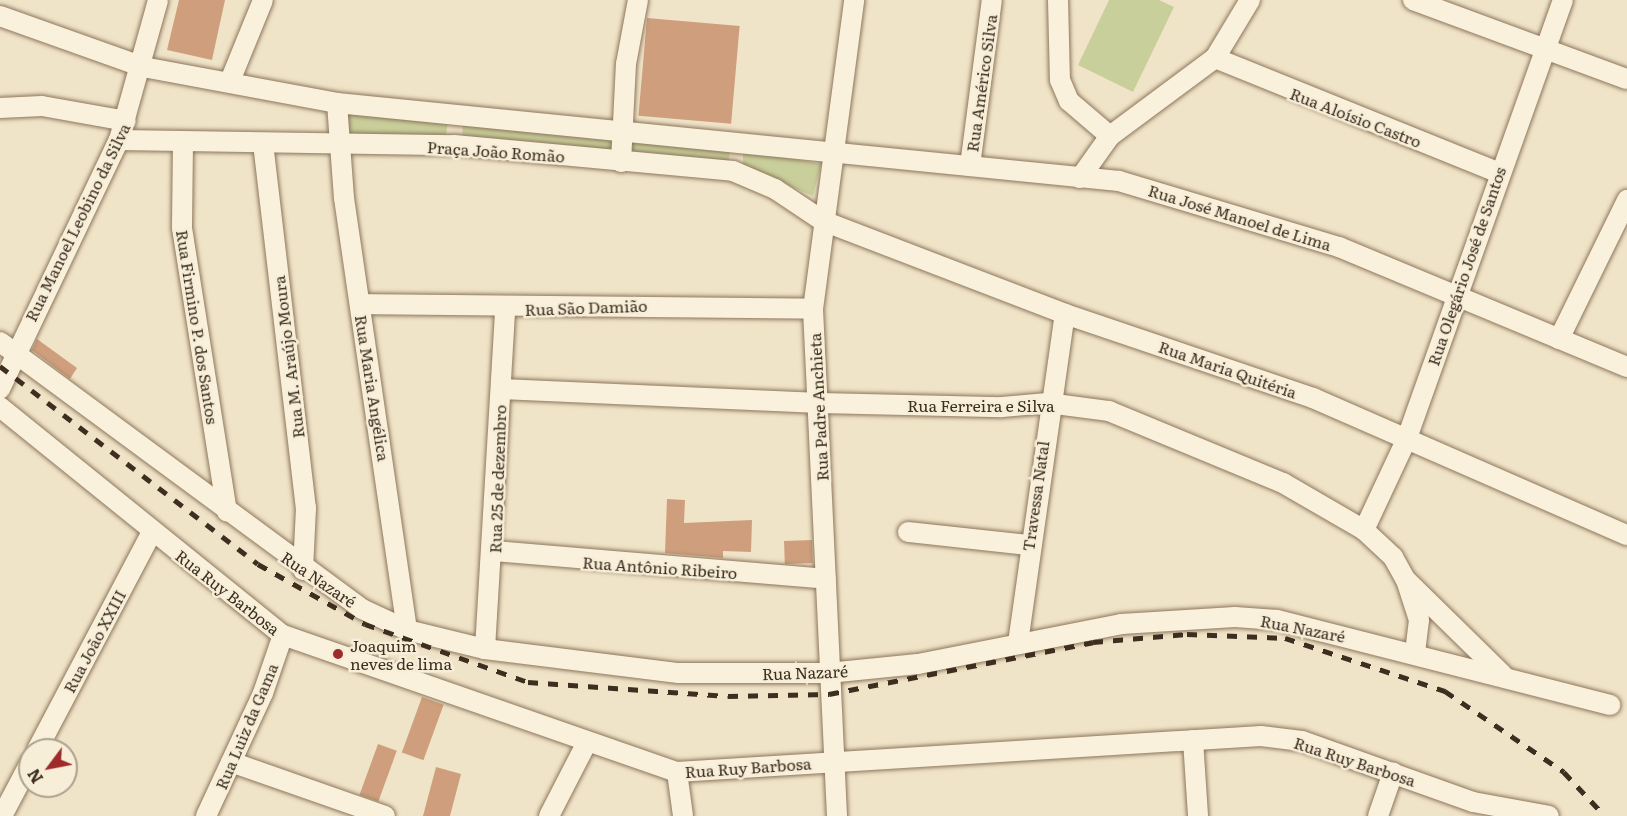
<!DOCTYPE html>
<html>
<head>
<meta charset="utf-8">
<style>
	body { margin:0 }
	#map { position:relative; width:1627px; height:816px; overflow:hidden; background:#f0e4c8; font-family:Literata,serif }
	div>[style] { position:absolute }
	.green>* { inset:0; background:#c9cf9b }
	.building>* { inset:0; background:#cf9f7d; transform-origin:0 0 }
	.roads { filter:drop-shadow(0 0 2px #8d765c) drop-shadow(0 0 2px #8d765c) }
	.minor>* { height:20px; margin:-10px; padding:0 10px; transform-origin:10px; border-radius:10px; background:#faf1dc }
	.rail>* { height:4.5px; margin-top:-2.25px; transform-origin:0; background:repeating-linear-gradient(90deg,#3d2e20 0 10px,transparent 0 20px) }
	.dots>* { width:16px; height:16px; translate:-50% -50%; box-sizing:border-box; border:3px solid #f7eed8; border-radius:50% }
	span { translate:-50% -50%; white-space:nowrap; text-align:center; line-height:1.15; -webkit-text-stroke:5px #f7eed8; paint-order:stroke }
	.street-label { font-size:16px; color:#3d2e20 }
	.poi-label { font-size:16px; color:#3d2e20 }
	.left { translate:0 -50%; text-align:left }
	.north { position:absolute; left:18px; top:738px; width:60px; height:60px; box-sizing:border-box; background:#f7eed8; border:2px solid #ada18e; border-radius:50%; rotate:238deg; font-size:16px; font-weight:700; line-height:24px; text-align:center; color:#3d2e20 }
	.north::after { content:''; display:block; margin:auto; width:21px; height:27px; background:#9e2a2b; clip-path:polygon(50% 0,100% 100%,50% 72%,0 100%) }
</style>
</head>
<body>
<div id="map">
	<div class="green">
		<i style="clip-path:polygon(1109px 0,1159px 0,1174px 7px,1133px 92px,1078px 65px)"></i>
		<i style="clip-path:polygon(347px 109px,448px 122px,445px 141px,343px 138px)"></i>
		<i style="clip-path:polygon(463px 120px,613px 135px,612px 152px,462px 140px)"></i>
		<i style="clip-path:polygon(628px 139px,730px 147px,729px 161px,630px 155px)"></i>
		<i style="clip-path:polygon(743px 150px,821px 164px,813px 196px,743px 165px)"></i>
	</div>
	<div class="building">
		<i style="clip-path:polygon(179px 0,225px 0,212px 60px,167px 50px)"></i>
		<i style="left:647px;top:18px;width:93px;height:98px;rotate:5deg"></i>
		<i style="clip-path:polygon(37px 339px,77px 368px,70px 379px,32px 350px)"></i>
		<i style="clip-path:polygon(667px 499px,685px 500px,684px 523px,752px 520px,751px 552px,723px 551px,723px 558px,665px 553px)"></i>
		<i style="left:812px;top:540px;width:23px;height:28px;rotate:88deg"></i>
		<i style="left:422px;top:697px;width:23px;height:59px;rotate:20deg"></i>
		<i style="left:378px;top:744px;width:20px;height:54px;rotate:20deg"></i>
		<i style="clip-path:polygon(436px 767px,461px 774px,450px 816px,423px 816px)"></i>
	</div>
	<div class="roads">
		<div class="minor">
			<i style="left:1058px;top:0;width:80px;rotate:88.6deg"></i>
			<i style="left:1060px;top:80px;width:23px;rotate:67deg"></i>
			<i style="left:1069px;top:101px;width:54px;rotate:40.5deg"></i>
			<i style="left:1413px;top:0;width:228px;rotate:20.3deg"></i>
			<i style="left:0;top:16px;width:152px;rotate:19.6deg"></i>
			<i style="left:143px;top:67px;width:197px;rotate:10.5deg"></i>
			<i style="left:337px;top:103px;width:786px;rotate:5.7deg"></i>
			<i style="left:1119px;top:181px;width:230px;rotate:16.7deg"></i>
			<i style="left:1339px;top:247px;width:312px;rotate:22.6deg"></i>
			<i style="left:1215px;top:58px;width:306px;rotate:22deg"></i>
			<i style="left:230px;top:81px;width:87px;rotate:-67.8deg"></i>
			<i style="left:337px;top:103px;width:95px;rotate:85.8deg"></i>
			<i style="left:344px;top:198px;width:437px;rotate:81.7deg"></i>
			<i style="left:0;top:108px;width:42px;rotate:-2.7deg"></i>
			<i style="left:42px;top:106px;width:85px;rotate:10.1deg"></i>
			<i style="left:119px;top:140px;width:335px;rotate:0.9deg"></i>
			<i style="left:454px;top:145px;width:280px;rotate:5.3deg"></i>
			<i style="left:733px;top:171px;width:46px;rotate:23.2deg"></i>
			<i style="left:775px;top:189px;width:58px;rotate:33.7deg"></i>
			<i style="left:823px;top:221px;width:259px;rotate:21deg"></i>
			<i style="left:1065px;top:314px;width:262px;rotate:18.7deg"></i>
			<i style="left:1313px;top:398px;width:343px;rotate:23.6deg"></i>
			<i style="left:183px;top:143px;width:85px;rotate:90.7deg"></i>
			<i style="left:182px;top:228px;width:287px;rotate:81deg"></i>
			<i style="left:263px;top:143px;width:368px;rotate:83.3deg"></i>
			<i style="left:306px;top:508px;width:62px;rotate:92.8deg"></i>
			<i style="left:621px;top:162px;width:98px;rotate:-87.1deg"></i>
			<i style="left:626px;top:64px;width:65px;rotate:-79.4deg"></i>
			<i style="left:970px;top:166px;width:167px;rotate:-82.5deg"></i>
			<i style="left:1080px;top:178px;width:52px;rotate:-54.5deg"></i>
			<i style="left:1110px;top:136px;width:131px;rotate:-36.6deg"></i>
			<i style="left:1215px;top:58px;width:68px;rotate:-58.9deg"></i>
			<i style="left:360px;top:304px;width:453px;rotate:0.6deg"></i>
			<i style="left:1559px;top:339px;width:155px;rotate:-63.9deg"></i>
			<i style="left:0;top:342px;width:450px;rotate:36.4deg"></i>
			<i style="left:362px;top:609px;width:50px;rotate:25deg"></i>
			<i style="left:407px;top:630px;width:80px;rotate:13.7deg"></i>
			<i style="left:485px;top:649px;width:195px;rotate:7.1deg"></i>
			<i style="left:679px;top:673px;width:149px"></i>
			<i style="left:828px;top:673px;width:90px;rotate:-5.7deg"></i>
			<i style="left:918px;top:664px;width:207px;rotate:-11.1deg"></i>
			<i style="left:1121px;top:624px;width:114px;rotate:-3.5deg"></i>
			<i style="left:1235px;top:617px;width:42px;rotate:4.1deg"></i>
			<i style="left:1277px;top:620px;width:344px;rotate:14.3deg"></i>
			<i style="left:0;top:389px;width:276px;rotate:-64.5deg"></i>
			<i style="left:119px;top:140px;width:145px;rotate:-74.4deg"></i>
			<i style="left:501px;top:389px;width:319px;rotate:2.5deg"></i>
			<i style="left:820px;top:403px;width:182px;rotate:1.3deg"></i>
			<i style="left:1002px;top:407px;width:46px;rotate:-5deg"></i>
			<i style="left:1048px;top:403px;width:62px;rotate:7.5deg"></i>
			<i style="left:1109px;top:411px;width:188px;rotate:22.5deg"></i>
			<i style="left:1283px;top:483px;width:94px;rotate:30.1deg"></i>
			<i style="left:1364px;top:530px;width:40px;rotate:43deg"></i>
			<i style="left:1393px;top:557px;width:26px;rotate:61deg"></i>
			<i style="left:1406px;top:580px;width:42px;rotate:72deg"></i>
			<i style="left:1419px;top:620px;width:33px;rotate:97deg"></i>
			<i style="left:0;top:407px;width:363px;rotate:38.9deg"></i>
			<i style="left:283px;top:635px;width:417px;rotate:19.2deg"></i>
			<i style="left:677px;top:772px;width:585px;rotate:-3.53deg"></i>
			<i style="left:1261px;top:736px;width:41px;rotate:7deg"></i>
			<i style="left:1302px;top:741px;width:182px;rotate:19.6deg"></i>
			<i style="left:1473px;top:802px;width:77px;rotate:10.4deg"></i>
			<i style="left:1364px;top:530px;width:102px;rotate:-64.9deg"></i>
			<i style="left:1407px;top:438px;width:465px;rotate:-70.4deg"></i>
			<i style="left:908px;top:532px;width:120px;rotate:6.2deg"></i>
			<i style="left:495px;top:551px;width:332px;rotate:4.8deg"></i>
			<i style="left:1408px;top:582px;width:133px;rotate:44.4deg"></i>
			<i style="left:1018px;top:643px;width:332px;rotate:-81.9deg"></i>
			<i style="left:485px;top:649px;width:340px;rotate:-86.6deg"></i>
			<i style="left:1193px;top:740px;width:76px;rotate:86.2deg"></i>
			<i style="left:37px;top:750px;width:246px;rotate:-62.2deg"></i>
			<i style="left:231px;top:762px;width:163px;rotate:19.3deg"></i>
			<i style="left:677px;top:772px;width:44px;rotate:82.2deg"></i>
			<i style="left:2px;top:816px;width:60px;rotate:-62.2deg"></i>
			<i style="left:206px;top:816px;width:136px;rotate:-65.1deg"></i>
			<i style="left:263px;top:693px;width:61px;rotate:-71deg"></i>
			<i style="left:549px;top:816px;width:81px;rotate:-62.8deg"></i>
			<i style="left:837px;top:816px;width:508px;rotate:-92.71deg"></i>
			<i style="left:813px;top:309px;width:312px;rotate:-82.4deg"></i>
			<i style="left:1378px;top:816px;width:46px;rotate:-70.8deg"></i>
		</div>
	</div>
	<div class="rail">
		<i style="left:0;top:366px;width:325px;rotate:37.5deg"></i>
		<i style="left:258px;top:564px;width:123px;rotate:29.3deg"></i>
		<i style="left:365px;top:624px;width:173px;rotate:19.6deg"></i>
		<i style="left:528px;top:682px;width:200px;rotate:4deg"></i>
		<i style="left:728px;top:696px;width:101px;rotate:-1.1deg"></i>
		<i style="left:829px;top:694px;width:269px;rotate:-11.1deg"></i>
		<i style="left:1093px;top:642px;width:94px;rotate:-4.9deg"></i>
		<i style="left:1187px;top:634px;width:98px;rotate:2.3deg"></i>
		<i style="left:1285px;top:638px;width:169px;rotate:18.3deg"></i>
		<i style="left:1445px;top:691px;width:144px;rotate:34.2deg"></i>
		<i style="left:1564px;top:772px;width:60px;rotate:47deg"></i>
	</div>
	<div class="dots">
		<i style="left:338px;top:654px;background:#9e2a2b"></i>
	</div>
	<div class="street-label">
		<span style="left:981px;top:83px;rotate:-82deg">Rua Américo Silva</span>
		<span style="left:1356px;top:117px;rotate:21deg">Rua Aloísio Castro</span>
		<span style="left:496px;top:151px;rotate:4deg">Praça João Romão</span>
		<span style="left:1240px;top:217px;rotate:17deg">Rua José Manoel de Lima</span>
		<span style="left:77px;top:222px;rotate:-64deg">Rua Manoel Leobino da Silva</span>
		<span style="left:1466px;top:266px;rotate:-71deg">Rua Olegário José de Santos</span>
		<span style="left:586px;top:307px;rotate:-2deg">Rua São Damião</span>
		<span style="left:198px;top:327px;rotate:81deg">Rua Firmino P. dos Santos</span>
		<span style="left:288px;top:357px;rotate:-97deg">Rua M. Araújo Moura</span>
		<span style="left:1228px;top:369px;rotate:19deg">Rua Maria Quitéria</span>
		<span style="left:373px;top:388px;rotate:81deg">Rua Maria Angélica</span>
		<span style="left:981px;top:405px">Rua Ferreira e Silva</span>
		<span style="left:818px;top:407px;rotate:-93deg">Rua Padre Anchieta</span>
		<span style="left:497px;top:479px;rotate:-88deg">Rua 25 de dezembro</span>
		<span style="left:1035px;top:496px;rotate:-82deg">Travessa Natal</span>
		<span style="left:660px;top:567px;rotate:4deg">Rua Antônio Ribeiro</span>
		<span style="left:319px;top:579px;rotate:34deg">Rua Nazaré</span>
		<span style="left:228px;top:592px;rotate:38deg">Rua Ruy Barbosa</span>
		<span style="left:1303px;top:628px;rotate:11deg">Rua Nazaré</span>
		<span style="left:94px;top:641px;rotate:-62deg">Rua João XXIII</span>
		<span style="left:805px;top:672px;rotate:-2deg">Rua Nazaré</span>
		<span style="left:246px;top:726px;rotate:-67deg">Rua Luiz da Gama</span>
		<span style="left:1355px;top:761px;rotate:18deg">Rua Ruy Barbosa</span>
		<span style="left:748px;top:767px;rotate:-4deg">Rua Ruy Barbosa</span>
	</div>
	<div class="poi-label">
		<span class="left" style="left:350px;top:654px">Joaquim<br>neves de lima</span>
	</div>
	<div class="north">N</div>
</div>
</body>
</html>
